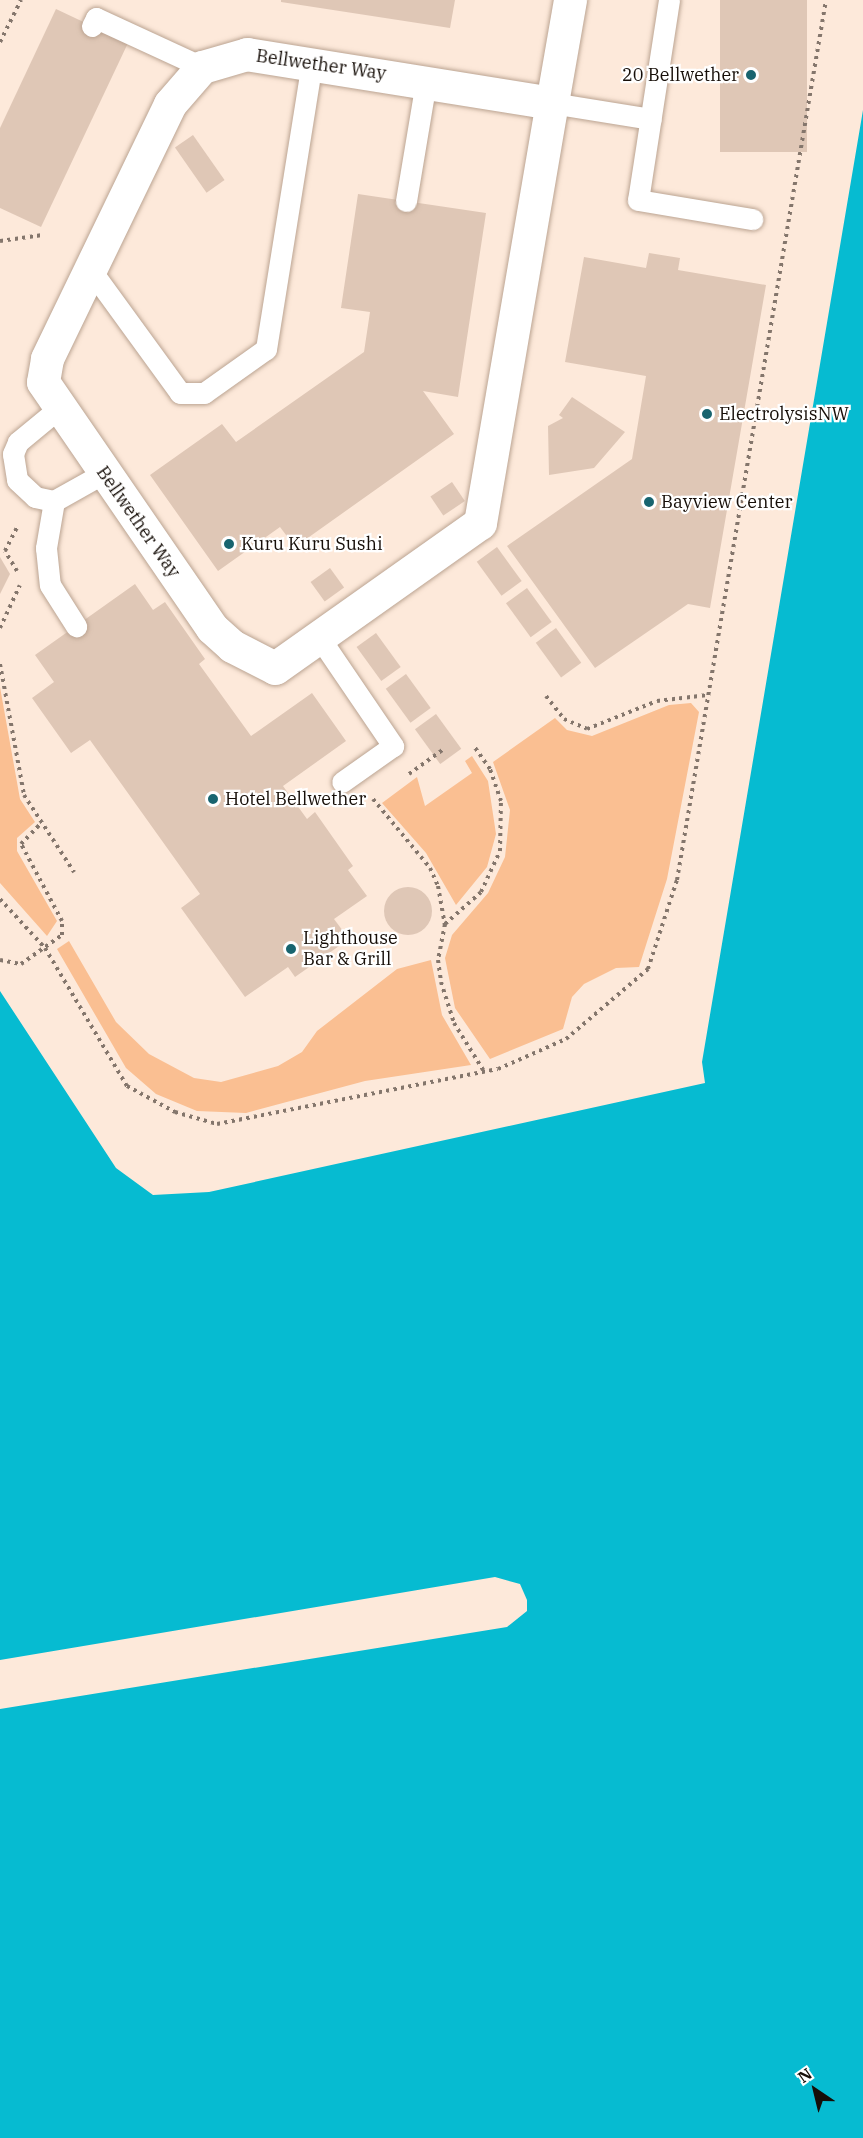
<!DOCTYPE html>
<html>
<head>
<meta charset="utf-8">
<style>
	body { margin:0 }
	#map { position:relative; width:863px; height:2138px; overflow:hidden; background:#fde9da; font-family:"IBM Plex Serif",serif }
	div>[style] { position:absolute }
	.green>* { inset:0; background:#fabf92 }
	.water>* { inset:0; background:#06bbd1 }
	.building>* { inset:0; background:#dfc7b6; transform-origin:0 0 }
	.round { border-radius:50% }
	.path>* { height:4px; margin-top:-2px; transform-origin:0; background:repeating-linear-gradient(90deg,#84766c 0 3px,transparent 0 7.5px) }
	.roads { filter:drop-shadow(0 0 2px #bba492) drop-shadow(0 0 2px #bba492) }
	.lane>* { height:21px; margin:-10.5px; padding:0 10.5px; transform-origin:10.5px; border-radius:10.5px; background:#fff }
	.street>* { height:33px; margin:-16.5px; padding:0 16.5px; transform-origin:16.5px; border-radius:16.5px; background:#fff }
	.dots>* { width:16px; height:16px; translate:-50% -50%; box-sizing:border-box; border:3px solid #fff; border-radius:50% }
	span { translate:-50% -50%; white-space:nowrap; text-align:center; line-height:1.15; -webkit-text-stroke:4.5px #fff; paint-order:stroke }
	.street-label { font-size:18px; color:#160e08 }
	.poi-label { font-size:18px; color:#160e08 }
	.right { translate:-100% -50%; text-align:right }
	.left { translate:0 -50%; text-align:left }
	.north { position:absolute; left:785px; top:2060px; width:60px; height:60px; -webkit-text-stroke:4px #fff; paint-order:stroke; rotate:325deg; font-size:16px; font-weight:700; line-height:24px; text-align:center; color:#160e08 }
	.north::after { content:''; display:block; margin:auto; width:21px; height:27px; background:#160e08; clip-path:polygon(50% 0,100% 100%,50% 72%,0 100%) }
</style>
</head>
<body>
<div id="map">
	<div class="green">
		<i style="clip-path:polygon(0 687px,20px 799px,35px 822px,17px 838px,17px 851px,57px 921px,47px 936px,0 883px)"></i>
		<i style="clip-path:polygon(669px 705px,691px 703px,699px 712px,667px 879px,639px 967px,616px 968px,584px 984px,572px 997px,563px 1029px,490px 1059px,455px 1008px,445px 958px,452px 935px,488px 893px,505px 857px,510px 810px,493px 762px,555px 718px,567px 730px,592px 736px)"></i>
		<i style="clip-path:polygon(472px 756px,488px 781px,496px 834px,487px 867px,456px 905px,426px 853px,382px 803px,417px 777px,425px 806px,472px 773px,465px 761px)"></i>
		<i style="clip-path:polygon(69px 941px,116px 1022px,149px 1054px,194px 1078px,221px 1082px,278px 1066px,302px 1052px,317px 1031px,397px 969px,431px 960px,442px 1015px,471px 1065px,365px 1081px,246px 1113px,197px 1111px,156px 1094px,126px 1068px,57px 949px)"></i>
	</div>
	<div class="water">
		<i style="clip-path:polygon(863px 110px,863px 2138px,0 2138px,0 1709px,507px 1627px,527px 1611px,527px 1600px,520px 1584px,495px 1577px,0 1660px,0 991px,116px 1168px,153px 1195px,209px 1192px,705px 1083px,702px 1062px)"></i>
	</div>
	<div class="building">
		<i style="clip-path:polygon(455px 0,450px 28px,281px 2px,281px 0)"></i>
		<i style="left:720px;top:0;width:87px;height:152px"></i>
		<i style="clip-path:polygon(56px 9px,128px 43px,41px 227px,0 208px,0 128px)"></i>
		<i style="left:193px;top:135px;width:55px;height:22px;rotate:55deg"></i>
		<i style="clip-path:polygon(358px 194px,486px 213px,458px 397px,423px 391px,454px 434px,295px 547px,280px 527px,218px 571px,150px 475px,222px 424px,236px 442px,364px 352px,370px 312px,341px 308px)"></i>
		<i style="clip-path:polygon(649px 253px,680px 258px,678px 270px,766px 285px,710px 608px,688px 604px,595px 668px,507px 546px,632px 459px,646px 376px,565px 362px,584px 257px,646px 268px)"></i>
		<i style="clip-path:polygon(572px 397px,625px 432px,594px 468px,549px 475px,548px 426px,563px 418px,559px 415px)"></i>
		<i style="left:452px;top:482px;width:23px;height:26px;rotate:56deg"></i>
		<i style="left:497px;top:547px;width:42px;height:25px;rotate:54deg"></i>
		<i style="clip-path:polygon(0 557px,10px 574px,0 594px)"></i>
		<i style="left:330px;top:568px;width:24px;height:24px;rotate:54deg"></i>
		<i style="clip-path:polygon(135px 584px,153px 610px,165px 602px,205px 659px,199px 664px,251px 736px,312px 693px,346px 741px,283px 786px,307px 819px,315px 812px,353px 866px,348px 870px,367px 896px,334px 919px,349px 939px,295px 977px,288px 967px,245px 997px,181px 908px,200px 894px,90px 740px,71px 753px,32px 698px,54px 682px,35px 655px)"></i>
		<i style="left:527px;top:588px;width:42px;height:26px;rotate:54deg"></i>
		<i style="left:556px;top:628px;width:43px;height:25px;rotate:54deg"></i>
		<i style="left:376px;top:633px;width:42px;height:24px;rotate:54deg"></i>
		<i style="left:406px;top:674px;width:42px;height:25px;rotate:54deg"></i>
		<i style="left:436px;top:714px;width:43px;height:26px;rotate:54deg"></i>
		<i class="round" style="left:384px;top:887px;width:48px;height:48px"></i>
	</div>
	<div class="path">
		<i style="left:0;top:42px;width:47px;rotate:-63.4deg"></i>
		<i style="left:0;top:241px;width:43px;rotate:-7.9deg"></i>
		<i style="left:17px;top:571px;width:23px;rotate:-121deg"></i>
		<i style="left:5px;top:551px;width:29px;rotate:-63deg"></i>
		<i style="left:0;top:628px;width:47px;rotate:-65.1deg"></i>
		<i style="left:0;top:664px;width:133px;rotate:79.6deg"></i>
		<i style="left:24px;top:795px;width:92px;rotate:57deg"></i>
		<i style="left:546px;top:696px;width:29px;rotate:52deg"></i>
		<i style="left:564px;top:719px;width:25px;rotate:23deg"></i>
		<i style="left:587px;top:729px;width:75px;rotate:-21.8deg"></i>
		<i style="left:657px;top:701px;width:51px;rotate:-6.7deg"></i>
		<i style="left:409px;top:774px;width:44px;rotate:-35.8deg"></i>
		<i style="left:373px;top:799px;width:89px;rotate:50.4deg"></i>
		<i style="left:430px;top:868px;width:20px;rotate:66deg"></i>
		<i style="left:438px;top:886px;width:39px;rotate:80deg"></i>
		<i style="left:445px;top:924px;width:37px;rotate:101deg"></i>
		<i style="left:438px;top:960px;width:22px;rotate:82deg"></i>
		<i style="left:441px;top:982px;width:43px;rotate:72.4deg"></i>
		<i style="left:454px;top:1023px;width:59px;rotate:58.2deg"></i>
		<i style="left:0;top:899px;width:67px;rotate:47.4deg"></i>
		<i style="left:45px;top:948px;width:161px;rotate:59.3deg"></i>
		<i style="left:127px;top:1086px;width:55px;rotate:28.4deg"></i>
		<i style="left:175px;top:1112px;width:44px;rotate:15.9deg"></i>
		<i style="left:217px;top:1124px;width:286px;rotate:-11.1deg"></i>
		<i style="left:498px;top:1069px;width:74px;rotate:-23.8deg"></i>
		<i style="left:566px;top:1039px;width:108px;rotate:-40.5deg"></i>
		<i style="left:648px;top:969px;width:94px;rotate:-72deg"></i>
		<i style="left:677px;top:880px;width:893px;rotate:-80.39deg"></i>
		<i style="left:445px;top:924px;width:48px;rotate:-41.6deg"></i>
		<i style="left:481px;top:892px;width:45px;rotate:-65.1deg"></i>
		<i style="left:500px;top:851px;width:50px;rotate:-88.9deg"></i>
		<i style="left:501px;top:801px;width:34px;rotate:-109deg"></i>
		<i style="left:490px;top:769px;width:28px;rotate:-125deg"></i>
		<i style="left:0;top:960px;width:21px;rotate:11deg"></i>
		<i style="left:21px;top:964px;width:50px;rotate:-35.3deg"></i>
		<i style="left:62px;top:935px;width:14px;rotate:-90deg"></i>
		<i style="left:62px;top:921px;width:87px;rotate:-118deg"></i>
		<i style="left:21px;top:844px;width:28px;rotate:-46deg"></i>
	</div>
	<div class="roads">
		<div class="lane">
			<i style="left:669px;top:0;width:202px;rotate:98.8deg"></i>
			<i style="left:638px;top:200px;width:116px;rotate:9.5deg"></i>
			<i style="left:92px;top:26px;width:9px;rotate:-63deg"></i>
			<i style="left:96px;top:18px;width:117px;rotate:24.8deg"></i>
			<i style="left:552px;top:103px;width:100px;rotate:9.2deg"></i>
			<i style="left:406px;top:201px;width:122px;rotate:-80.5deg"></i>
			<i style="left:90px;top:269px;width:153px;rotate:54deg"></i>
			<i style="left:180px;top:393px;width:24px"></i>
			<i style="left:204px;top:393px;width:76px;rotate:-35.4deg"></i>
			<i style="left:266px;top:349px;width:291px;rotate:-80.9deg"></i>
			<i style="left:58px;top:409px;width:52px;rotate:140.5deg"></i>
			<i style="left:18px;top:442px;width:13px;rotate:113deg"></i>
			<i style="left:13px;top:454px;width:26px;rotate:81deg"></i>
			<i style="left:17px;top:480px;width:25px;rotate:43deg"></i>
			<i style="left:35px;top:497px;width:19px;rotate:12deg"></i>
			<i style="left:54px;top:501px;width:57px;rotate:-29.2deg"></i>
			<i style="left:54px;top:501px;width:48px;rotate:99.7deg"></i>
			<i style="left:46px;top:548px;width:37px;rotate:84deg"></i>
			<i style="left:50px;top:585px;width:49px;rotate:57.6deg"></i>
			<i style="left:319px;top:637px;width:132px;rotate:55.8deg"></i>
			<i style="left:393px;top:746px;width:62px;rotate:144.8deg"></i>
		</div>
		<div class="street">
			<i style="left:552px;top:103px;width:309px;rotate:-170.9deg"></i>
			<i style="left:247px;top:54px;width:47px;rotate:163.9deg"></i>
			<i style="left:202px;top:67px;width:49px;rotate:130.9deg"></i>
			<i style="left:170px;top:104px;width:283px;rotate:115.8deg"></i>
			<i style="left:47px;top:359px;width:23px;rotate:100deg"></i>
			<i style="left:43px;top:382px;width:298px;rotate:55.5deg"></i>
			<i style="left:212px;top:628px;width:27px;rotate:42deg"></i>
			<i style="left:232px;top:646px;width:48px;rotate:27.1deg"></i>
			<i style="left:275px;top:668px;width:251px;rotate:-35.3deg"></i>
			<i style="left:480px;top:523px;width:426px;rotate:-80.3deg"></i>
			<i style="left:552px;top:103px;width:105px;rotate:-80.1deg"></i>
		</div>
	</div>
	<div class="dots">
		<i style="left:751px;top:75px;background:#18646f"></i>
		<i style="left:707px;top:414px;background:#18646f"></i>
		<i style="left:649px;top:502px;background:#18646f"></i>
		<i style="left:229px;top:544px;background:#18646f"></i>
		<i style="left:213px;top:799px;background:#18646f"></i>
		<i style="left:291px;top:949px;background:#18646f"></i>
	</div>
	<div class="street-label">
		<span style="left:321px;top:65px;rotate:8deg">Bellwether Way</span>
		<span style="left:138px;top:522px;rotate:55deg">Bellwether Way</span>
	</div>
	<div class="poi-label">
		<span class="right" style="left:739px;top:75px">20 Bellwether</span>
		<span class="left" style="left:719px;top:414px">ElectrolysisNW</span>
		<span class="left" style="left:661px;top:502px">Bayview Center</span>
		<span class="left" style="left:241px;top:544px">Kuru Kuru Sushi</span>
		<span class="left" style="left:225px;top:799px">Hotel Bellwether</span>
		<span class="left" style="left:303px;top:949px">Lighthouse<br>Bar &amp; Grill</span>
	</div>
	<div class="north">N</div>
</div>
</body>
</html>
